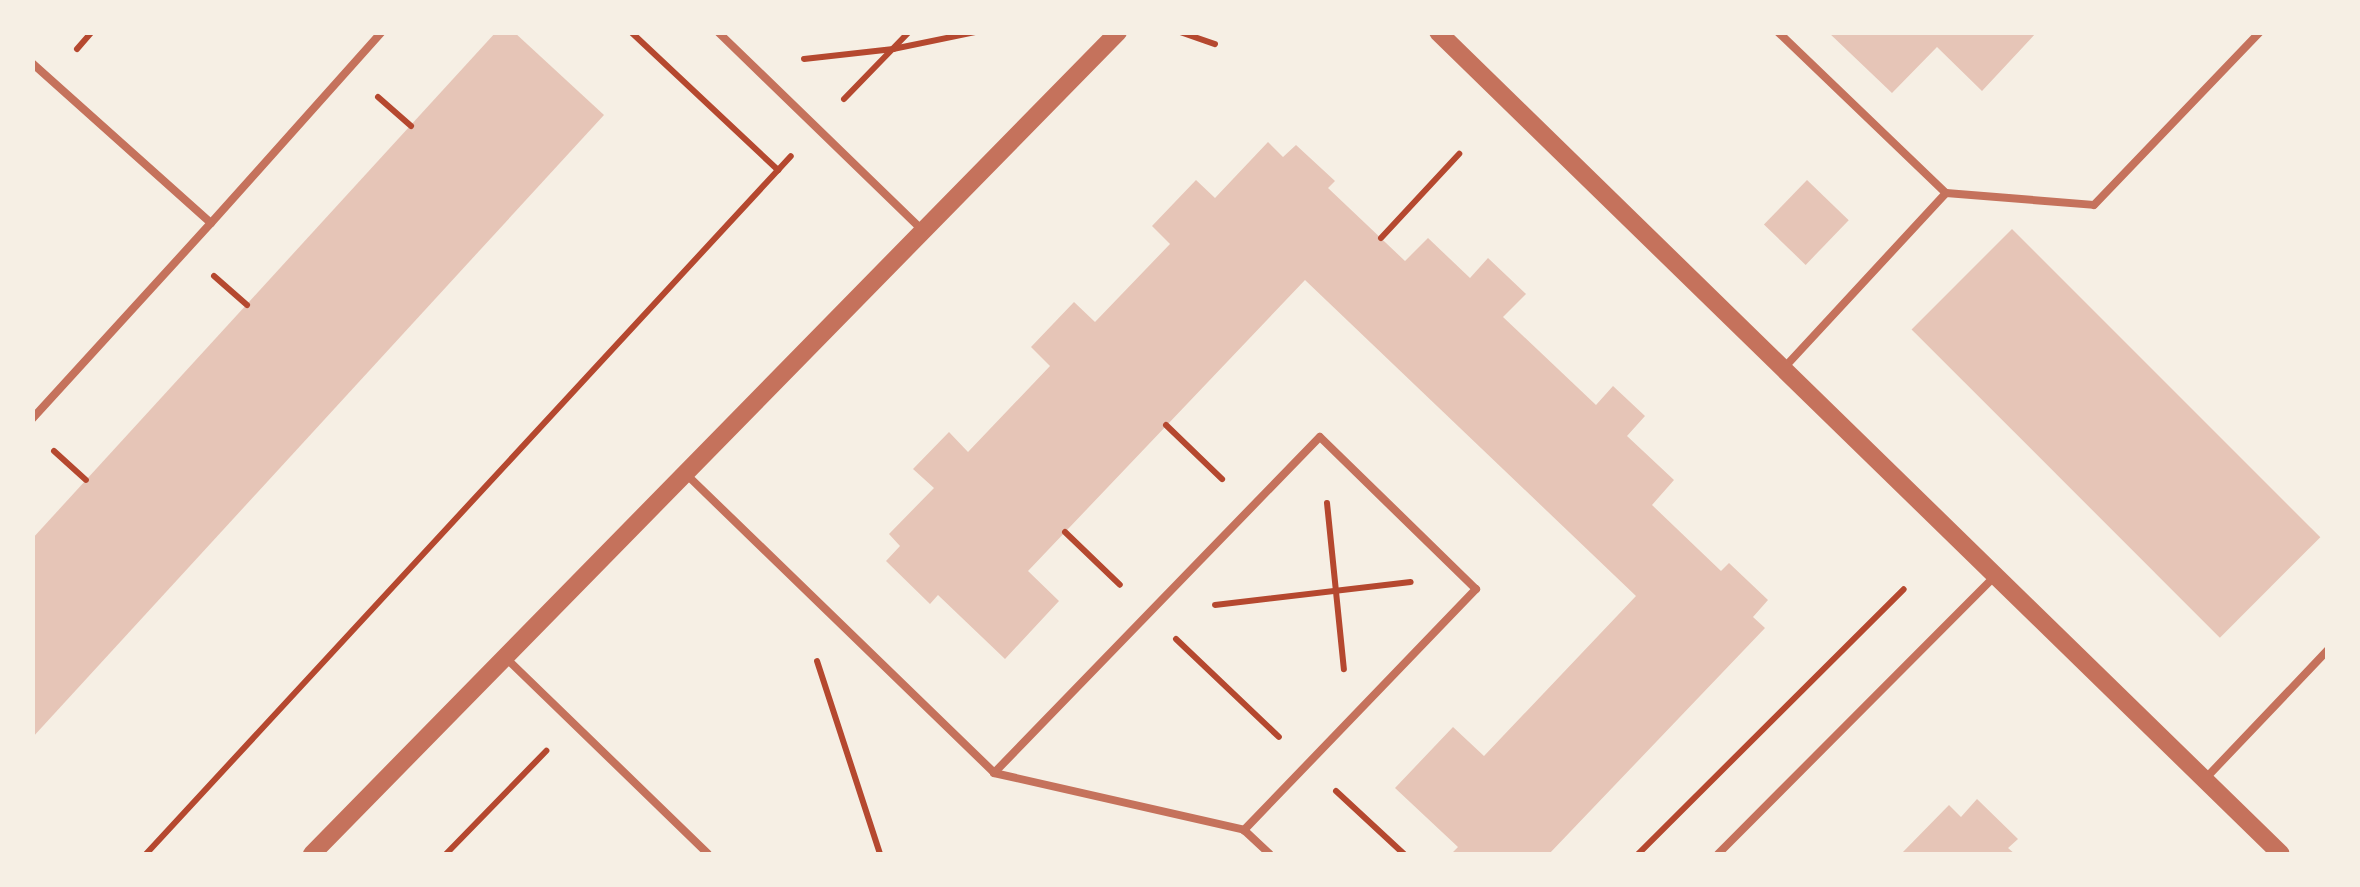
<!DOCTYPE html>
<html>
<head>
<meta charset="utf-8">
<style>
	body { margin:0 }
	#map { position:relative; width:2360px; height:887px; overflow:hidden; background:#f6efe4; font-family:"Golos Text",sans-serif }
	div>[style] { position:absolute }
	.building>* { inset:0; background:#e6c5b7; transform-origin:0 0 }
	.path>* { height:6px; margin:-3px; padding:0 3px; transform-origin:3px; border-radius:3px; background:#b5482f }
	.service>* { height:8px; margin:-4px; padding:0 4px; transform-origin:4px; border-radius:4px; background:#c5725c }
	.tertiary>* { height:18px; margin:-9px; padding:0 9px; transform-origin:9px; border-radius:9px; background:#c5725c }
	span { translate:-50% -50%; white-space:nowrap; text-align:center; line-height:1.15; -webkit-text-stroke:10px #f6efe4; paint-order:stroke }
	.frame { position:absolute; inset:0; border:35px solid #f6efe4; pointer-events:none }
</style>
</head>
<body>
<div id="map">
	<div class="building">
		<i style="clip-path:polygon(496px 32px,514px 32px,604px 115px,32px 738px,32px 539px)"></i>
		<i style="clip-path:polygon(1828px 32px,2037px 32px,1982px 91px,1937px 47px,1892px 93px)"></i>
		<i style="clip-path:polygon(1268px 142px,1283px 157px,1296px 145px,1335px 181px,1328px 188px,1405px 261px,1428px 238px,1470px 278px,1488px 258px,1526px 294px,1503px 317px,1596px 405px,1613px 386px,1645px 416px,1627px 436px,1674px 480px,1652px 505px,1721px 571px,1729px 563px,1768px 600px,1753px 617px,1765px 628px,1549px 854px,1451px 854px,1458px 847px,1395px 788px,1453px 727px,1484px 756px,1636px 596px,1305px 280px,1028px 571px,1059px 601px,1005px 659px,938px 595px,930px 604px,886px 561px,900px 546px,889px 534px,934px 488px,913px 469px,949px 432px,968px 452px,1050px 366px,1031px 347px,1074px 302px,1095px 322px,1170px 244px,1152px 226px,1196px 180px,1215px 198px)"></i>
		<i style="left:1807px;top:180px;width:58px;height:62px;rotate:44deg"></i>
		<i style="left:2012px;top:229px;width:436px;height:142px;rotate:45deg"></i>
		<i style="clip-path:polygon(1977px 799px,2018px 839px,2008px 848px,2015px 854px,1901px 854px,1949px 805px,1961px 817px)"></i>
	</div>
	<div class="path">
		<i style="left:631px;top:32px;width:202px;rotate:43.2deg"></i>
		<i style="left:1180px;top:32px;width:37px;rotate:19deg"></i>
		<i style="left:77px;top:49px;width:23px;rotate:-49deg"></i>
		<i style="left:804px;top:59px;width:90px;rotate:-6.4deg"></i>
		<i style="left:893px;top:49px;width:85px;rotate:-11.6deg"></i>
		<i style="left:378px;top:97px;width:44px;rotate:41.3deg"></i>
		<i style="left:844px;top:99px;width:93px;rotate:-45.9deg"></i>
		<i style="left:1381px;top:238px;width:115px;rotate:-47.1deg"></i>
		<i style="left:214px;top:276px;width:44px;rotate:41.3deg"></i>
		<i style="left:1166px;top:425px;width:78px;rotate:44deg"></i>
		<i style="left:54px;top:451px;width:43px;rotate:42.2deg"></i>
		<i style="left:1327px;top:503px;width:167px;rotate:84.2deg"></i>
		<i style="left:1065px;top:532px;width:76px;rotate:43.9deg"></i>
		<i style="left:1215px;top:605px;width:197px;rotate:-6.7deg"></i>
		<i style="left:1176px;top:639px;width:142px;rotate:43.6deg"></i>
		<i style="left:817px;top:661px;width:203px;rotate:71.9deg"></i>
		<i style="left:1336px;top:791px;width:93px;rotate:42.8deg"></i>
		<i style="left:146px;top:854px;width:950px;rotate:-47.26deg"></i>
		<i style="left:446px;top:854px;width:144px;rotate:-45.8deg"></i>
		<i style="left:1638px;top:854px;width:375px;rotate:-44.9deg"></i>
	</div>
	<div class="service">
		<i style="left:718px;top:32px;width:286px;rotate:44.1deg"></i>
		<i style="left:1778px;top:32px;width:233px;rotate:43.8deg"></i>
		<i style="left:1946px;top:193px;width:237px;rotate:132.8deg"></i>
		<i style="left:32px;top:63px;width:240px;rotate:41.8deg"></i>
		<i style="left:211px;top:223px;width:256px;rotate:-48.2deg"></i>
		<i style="left:1946px;top:193px;width:148px;rotate:4.6deg"></i>
		<i style="left:2094px;top:205px;width:240px;rotate:-46.2deg"></i>
		<i style="left:32px;top:419px;width:265px;rotate:-47.6deg"></i>
		<i style="left:687px;top:475px;width:428px;rotate:44.1deg"></i>
		<i style="left:994px;top:773px;width:256px;rotate:12.8deg"></i>
		<i style="left:1244px;top:830px;width:35px;rotate:43deg"></i>
		<i style="left:506px;top:658px;width:281px;rotate:44.1deg"></i>
		<i style="left:994px;top:773px;width:468px;rotate:-45.9deg"></i>
		<i style="left:1320px;top:437px;width:218px;rotate:44.3deg"></i>
		<i style="left:1476px;top:589px;width:335px;rotate:133.9deg"></i>
		<i style="left:2205px;top:779px;width:178px;rotate:-46.4deg"></i>
		<i style="left:1718px;top:854px;width:390px;rotate:-45.1deg"></i>
	</div>
	<div class="tertiary">
		<i style="left:1438px;top:32px;width:1177px;rotate:44.28deg"></i>
		<i style="left:312px;top:854px;width:1151px;rotate:-45.56deg"></i>
	</div>
	<div class="frame"></div>
</div>
</body>
</html>
